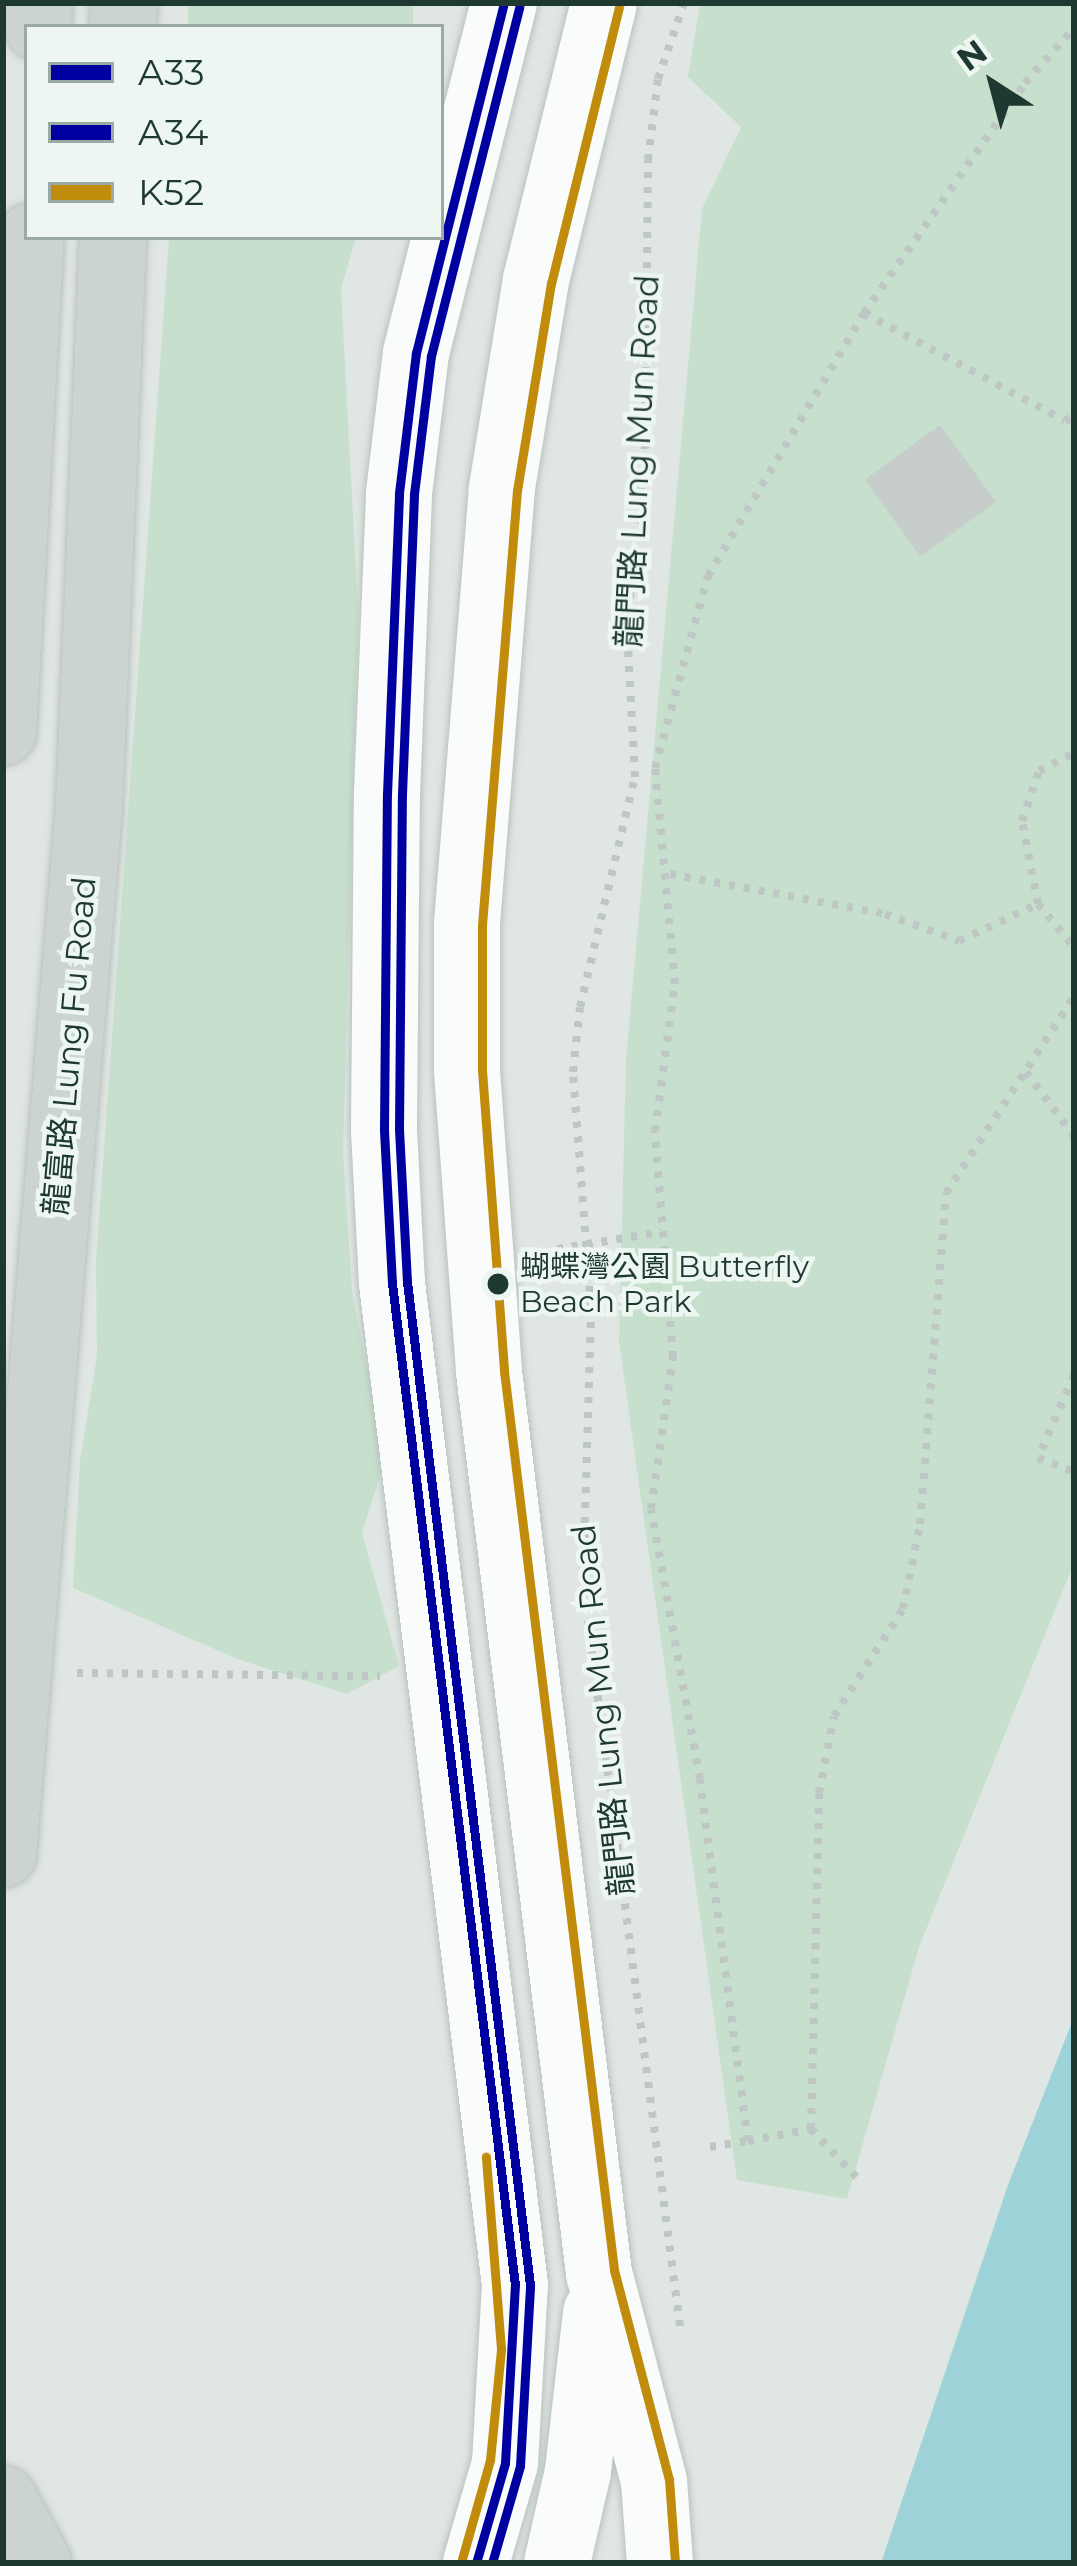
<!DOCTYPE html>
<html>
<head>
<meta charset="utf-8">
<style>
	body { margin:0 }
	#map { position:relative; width:1077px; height:2566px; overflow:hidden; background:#e0e6e3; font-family:Montserrat,"Noto Sans TC",sans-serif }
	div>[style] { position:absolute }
	.green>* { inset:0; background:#c7e0ce; transform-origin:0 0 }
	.water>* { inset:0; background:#9dd2d8 }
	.building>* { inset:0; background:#c7cdca; transform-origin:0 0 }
	.path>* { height:8px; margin-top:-4px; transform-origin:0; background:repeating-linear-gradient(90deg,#bec7c4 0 6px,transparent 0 15px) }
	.roads { filter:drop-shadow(0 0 3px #b9c3be) drop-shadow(0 0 3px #b9c3be) }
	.secondary>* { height:66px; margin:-33px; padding:0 33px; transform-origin:33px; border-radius:33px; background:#fafbfb }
	.primary>* { height:66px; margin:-33px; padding:0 33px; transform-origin:33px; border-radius:33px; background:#ccd4d1 }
	.bus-1>* { height:9px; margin:-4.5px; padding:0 4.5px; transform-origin:4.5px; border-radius:4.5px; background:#0000a0 }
	.bus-2>* { height:9px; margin:-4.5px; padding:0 4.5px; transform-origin:4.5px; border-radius:4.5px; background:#0000a0 }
	.bus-3>* { height:9px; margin:-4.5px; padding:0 4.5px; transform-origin:4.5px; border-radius:4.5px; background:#c18b0c }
	.dots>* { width:33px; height:33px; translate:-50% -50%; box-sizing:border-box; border:6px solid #edf6f1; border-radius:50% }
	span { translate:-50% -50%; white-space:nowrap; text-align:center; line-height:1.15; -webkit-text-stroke:9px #edf6f1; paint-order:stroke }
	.bus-label { font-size:30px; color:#1e3931 }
	.left { translate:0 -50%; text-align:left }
	.street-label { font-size:33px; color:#1e3931 }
	.frame { position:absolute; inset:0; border:6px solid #1e3931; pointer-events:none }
	.legend { position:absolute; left:24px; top:24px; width:420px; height:216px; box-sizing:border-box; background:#edf6f1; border:3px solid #9aaaa4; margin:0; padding:15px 21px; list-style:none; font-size:36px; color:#1e3931 }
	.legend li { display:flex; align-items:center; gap:24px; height:60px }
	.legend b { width:60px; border:3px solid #9aaaa4 }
	.north { position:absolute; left:933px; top:24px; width:120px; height:120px; -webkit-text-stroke:9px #edf6f1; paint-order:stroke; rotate:324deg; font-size:33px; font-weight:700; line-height:48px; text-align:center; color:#1e3931 }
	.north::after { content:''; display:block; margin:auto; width:42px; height:54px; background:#1e3931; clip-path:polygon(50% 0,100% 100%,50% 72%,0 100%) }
</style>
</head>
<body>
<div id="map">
	<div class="green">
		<i style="left:188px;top:3px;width:225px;height:25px"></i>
		<i style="clip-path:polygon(700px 3px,1074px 3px,1074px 1563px,919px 1947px,847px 2199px,737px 2180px,619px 1342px,626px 1060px,702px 209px,741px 127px,688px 77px)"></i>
		<i style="clip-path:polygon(169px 237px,356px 237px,341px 289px,358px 609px,343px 1152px,352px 1291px,385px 1460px,362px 1533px,399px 1666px,347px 1694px,240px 1660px,73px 1588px,80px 1461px,97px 1355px,96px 1261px)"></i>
	</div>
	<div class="water">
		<i style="clip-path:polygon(1074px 2017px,1074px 2563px,881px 2563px,1008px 2185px)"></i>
	</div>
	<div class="building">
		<i style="left:940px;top:425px;width:95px;height:93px;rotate:54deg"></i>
	</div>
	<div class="path">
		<i style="left:864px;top:313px;width:228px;rotate:28.2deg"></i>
		<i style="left:1065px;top:421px;width:10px;rotate:-29deg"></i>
		<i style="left:670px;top:874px;width:219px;rotate:10.5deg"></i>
		<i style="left:885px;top:914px;width:79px;rotate:20deg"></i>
		<i style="left:959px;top:941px;width:87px;rotate:-25.1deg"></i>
		<i style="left:1038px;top:904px;width:56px;rotate:50.1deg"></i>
		<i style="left:1038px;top:904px;width:85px;rotate:-100.9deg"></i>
		<i style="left:1022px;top:821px;width:53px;rotate:-71.2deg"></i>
		<i style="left:1039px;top:771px;width:39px;rotate:-27deg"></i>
		<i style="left:1026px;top:1072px;width:80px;rotate:53.1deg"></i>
		<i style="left:557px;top:1249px;width:106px;rotate:-9.2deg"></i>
		<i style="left:1074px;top:1375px;width:90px;rotate:113.4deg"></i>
		<i style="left:1038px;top:1458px;width:39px;rotate:21deg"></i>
		<i style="left:77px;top:1673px;width:303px;rotate:0.6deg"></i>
		<i style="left:811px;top:2129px;width:74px;rotate:46.6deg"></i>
		<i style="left:748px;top:2141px;width:64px;rotate:-10.8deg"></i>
		<i style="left:811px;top:2129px;width:336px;rotate:-88.6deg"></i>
		<i style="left:819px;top:1793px;width:78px;rotate:-79deg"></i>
		<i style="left:834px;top:1716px;width:127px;rotate:-57.2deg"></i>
		<i style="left:903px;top:1609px;width:87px;rotate:-78.7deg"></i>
		<i style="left:920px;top:1524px;width:332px;rotate:-85.5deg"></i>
		<i style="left:946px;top:1193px;width:234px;rotate:-56.9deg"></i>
		<i style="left:710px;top:2147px;width:38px;rotate:-9deg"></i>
		<i style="left:748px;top:2141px;width:365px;rotate:-97.6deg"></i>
		<i style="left:700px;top:1779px;width:274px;rotate:-100.3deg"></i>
		<i style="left:651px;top:1509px;width:154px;rotate:-81.8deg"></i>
		<i style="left:673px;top:1357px;width:227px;rotate:-94.6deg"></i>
		<i style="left:655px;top:1131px;width:148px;rotate:-82.3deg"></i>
		<i style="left:675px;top:984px;width:217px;rotate:-95.3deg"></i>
		<i style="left:655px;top:768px;width:199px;rotate:-74.6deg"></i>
		<i style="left:708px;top:576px;width:306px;rotate:-59.3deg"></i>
		<i style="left:864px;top:313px;width:281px;rotate:-55deg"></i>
		<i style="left:1025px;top:83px;width:74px;rotate:-48.3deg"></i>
		<i style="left:680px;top:2326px;width:749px;rotate:-97.44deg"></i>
		<i style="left:583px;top:1583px;width:276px;rotate:-88.3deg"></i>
		<i style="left:591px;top:1307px;width:236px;rotate:-94.4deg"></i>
		<i style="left:573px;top:1072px;width:65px;rotate:-83.9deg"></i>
		<i style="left:580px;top:1007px;width:236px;rotate:-76.6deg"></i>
		<i style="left:635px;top:777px;width:149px;rotate:-93.1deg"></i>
		<i style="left:627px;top:628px;width:181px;rotate:-84.3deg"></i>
		<i style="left:645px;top:448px;width:288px;rotate:-89.4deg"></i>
		<i style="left:648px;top:160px;width:82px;rotate:-83deg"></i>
		<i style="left:658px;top:79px;width:80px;rotate:-71.1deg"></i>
	</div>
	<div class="roads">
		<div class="secondary">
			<i style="left:604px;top:3px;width:285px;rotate:103.8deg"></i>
			<i style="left:536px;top:280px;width:211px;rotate:99.3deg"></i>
			<i style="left:502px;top:488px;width:438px;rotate:94.6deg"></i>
			<i style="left:467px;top:925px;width:146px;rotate:90deg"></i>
			<i style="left:467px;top:1071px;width:302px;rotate:85.8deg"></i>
			<i style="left:489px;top:1372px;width:908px;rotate:83.04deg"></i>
			<i style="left:599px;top:2273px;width:215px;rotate:75.2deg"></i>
			<i style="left:654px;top:2481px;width:82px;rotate:85.8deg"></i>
			<i style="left:476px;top:2563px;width:104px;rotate:-73.8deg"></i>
			<i style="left:505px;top:2463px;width:178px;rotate:-86.8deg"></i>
			<i style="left:515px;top:2285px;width:1010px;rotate:-97deg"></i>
			<i style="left:392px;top:1283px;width:154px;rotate:-93deg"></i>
			<i style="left:384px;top:1129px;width:335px;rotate:-89.5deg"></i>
			<i style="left:387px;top:794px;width:301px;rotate:-87.7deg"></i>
			<i style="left:399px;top:493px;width:141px;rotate:-83.1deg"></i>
			<i style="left:416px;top:353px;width:361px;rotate:-75.9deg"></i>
			<i style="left:557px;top:2563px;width:94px;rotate:-77.1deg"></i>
			<i style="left:578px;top:2471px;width:160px;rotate:-83.5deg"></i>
		</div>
		<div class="primary">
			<i style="left:38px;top:27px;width:24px;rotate:-88deg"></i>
			<i style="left:123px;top:27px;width:24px;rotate:-88deg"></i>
			<i style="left:3px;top:732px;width:496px;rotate:-86.8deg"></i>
			<i style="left:3px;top:1854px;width:1050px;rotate:-85.3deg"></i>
			<i style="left:89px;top:808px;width:572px;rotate:-87.59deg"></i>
			<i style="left:3px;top:2499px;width:73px;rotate:61.3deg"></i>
		</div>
	</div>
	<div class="bus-1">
		<i style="left:476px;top:2563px;width:104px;rotate:-73.8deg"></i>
		<i style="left:505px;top:2463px;width:178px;rotate:-86.8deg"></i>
		<i style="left:515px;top:2285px;width:1010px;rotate:-97deg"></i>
		<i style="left:392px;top:1283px;width:154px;rotate:-93deg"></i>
		<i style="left:384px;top:1129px;width:335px;rotate:-89.5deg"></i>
		<i style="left:387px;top:794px;width:301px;rotate:-87.7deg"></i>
		<i style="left:399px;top:493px;width:141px;rotate:-83.1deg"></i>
		<i style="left:416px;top:353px;width:361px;rotate:-75.9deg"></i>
	</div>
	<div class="bus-2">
		<i style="left:492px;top:2563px;width:101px;rotate:-73.9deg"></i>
		<i style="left:520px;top:2466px;width:181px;rotate:-86.8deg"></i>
		<i style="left:530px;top:2285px;width:1011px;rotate:-96.99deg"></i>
		<i style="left:407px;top:1282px;width:153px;rotate:-93deg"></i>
		<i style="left:399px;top:1129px;width:335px;rotate:-89.5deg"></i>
		<i style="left:402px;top:794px;width:300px;rotate:-87.7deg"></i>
		<i style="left:414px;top:494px;width:139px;rotate:-83deg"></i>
		<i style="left:431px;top:356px;width:360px;rotate:-75.8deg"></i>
	</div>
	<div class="bus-3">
		<i style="left:619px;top:7px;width:284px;rotate:103.8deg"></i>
		<i style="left:551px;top:283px;width:210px;rotate:99.3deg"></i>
		<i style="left:517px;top:490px;width:437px;rotate:94.6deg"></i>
		<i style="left:482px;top:926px;width:144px;rotate:90deg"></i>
		<i style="left:482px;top:1070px;width:302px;rotate:85.8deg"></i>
		<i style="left:504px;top:1371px;width:906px;rotate:83.02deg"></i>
		<i style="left:614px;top:2270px;width:216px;rotate:75.3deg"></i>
		<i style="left:669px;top:2479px;width:83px;rotate:85.9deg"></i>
		<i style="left:462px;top:2559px;width:103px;rotate:-74.2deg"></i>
		<i style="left:490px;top:2460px;width:112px;rotate:-84.3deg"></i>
		<i style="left:501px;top:2349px;width:193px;rotate:-94.5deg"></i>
	</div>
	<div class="dots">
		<i style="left:498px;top:1284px;background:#1e3931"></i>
	</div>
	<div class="bus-label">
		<span class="left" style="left:520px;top:1284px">蝴蝶灣公園 Butterfly<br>Beach Park</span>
	</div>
	<div class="street-label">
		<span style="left:638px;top:461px;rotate:-87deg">龍門路 Lung Mun Road</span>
		<span style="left:70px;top:1046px;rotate:-85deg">龍富路 Lung Fu Road</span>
		<span style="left:603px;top:1710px;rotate:-96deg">龍門路 Lung Mun Road</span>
	</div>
	<div class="frame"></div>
	<ul class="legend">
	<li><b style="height:15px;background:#0000a0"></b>A33</li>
	<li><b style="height:15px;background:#0000a0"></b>A34</li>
	<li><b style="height:15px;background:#c18b0c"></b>K52</li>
	</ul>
	<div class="north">N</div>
</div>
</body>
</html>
